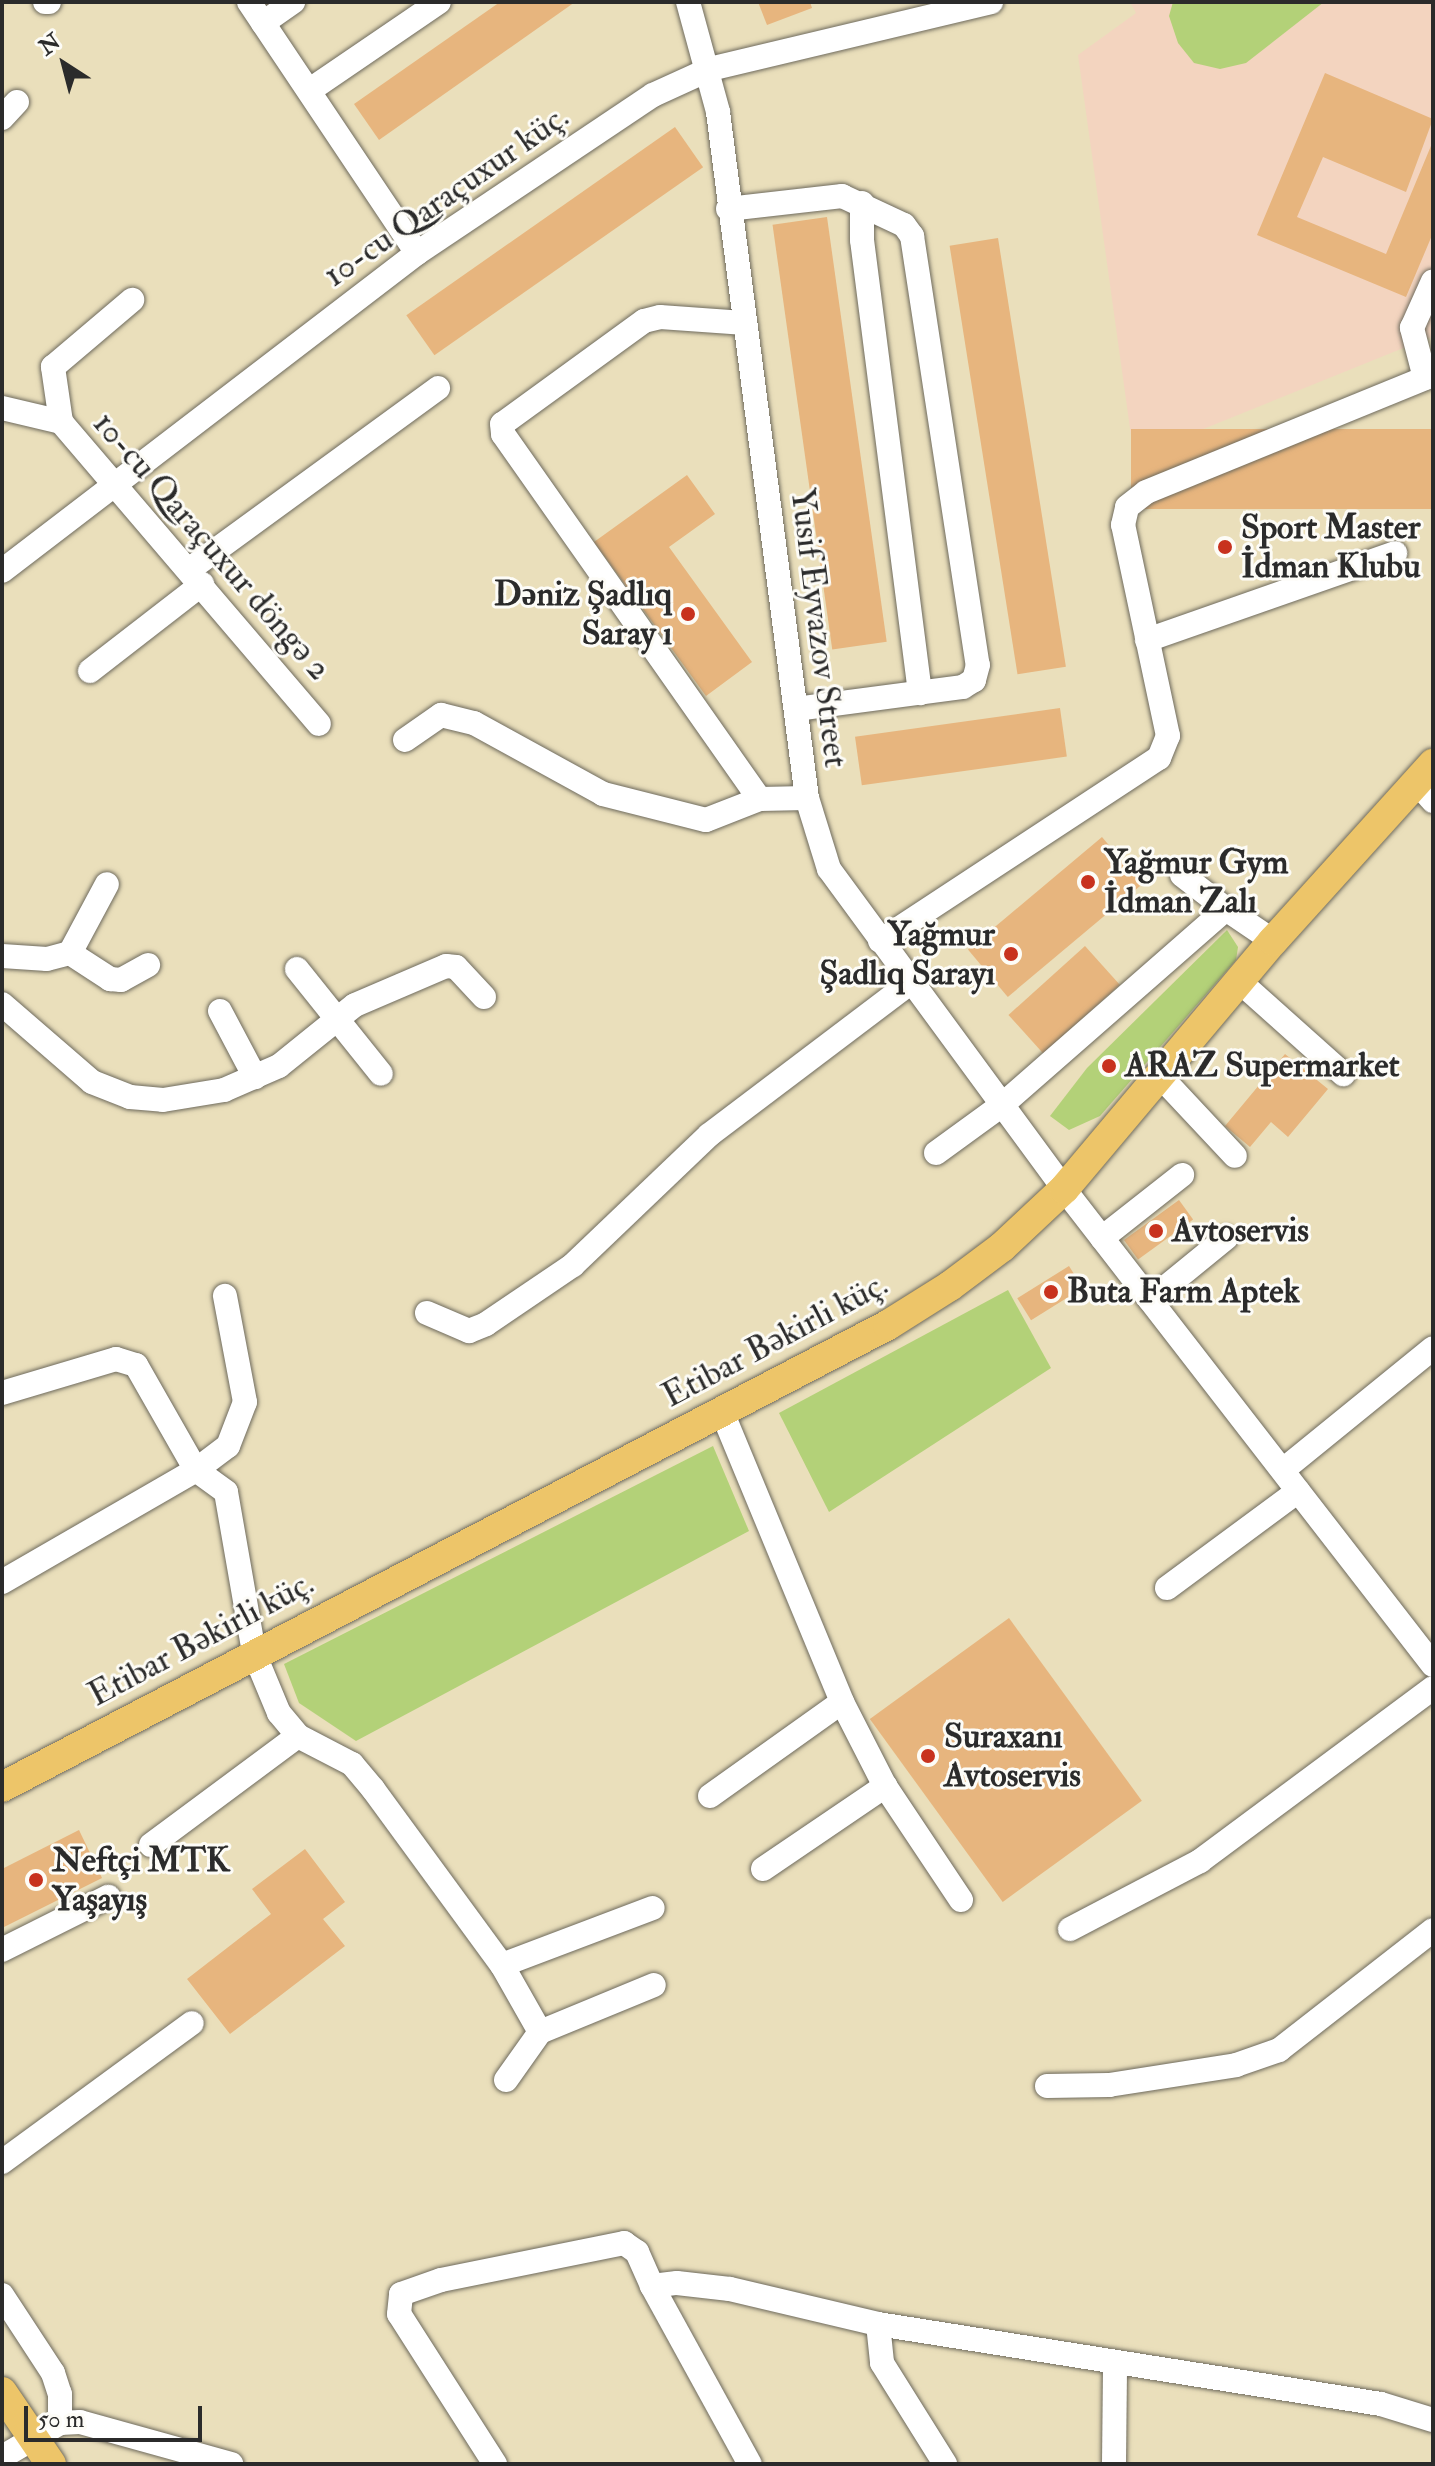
<!DOCTYPE html>
<html>
<head>
<meta charset="utf-8">
<style>
	body { margin:0 }
	#map { position:relative; width:1435px; height:2466px; overflow:hidden; background:#eadfbb; font-family:"IM FELL Double Pica",serif }
	div>[style] { position:absolute }
	.built>* { inset:0; background:#f3d4bf }
	.green>* { inset:0; background:#b3d178 }
	.building>* { inset:0; background:#e7b57e; transform-origin:0 0 }
	.roads { filter:drop-shadow(0 0 2px #6e6a5d) drop-shadow(0 0 2px #6e6a5d) }
	.minor>* { height:24px; margin:-12px; padding:0 12px; transform-origin:12px; border-radius:12px; background:#fff }
	.major>* { height:30px; margin:-15px; padding:0 15px; transform-origin:15px; border-radius:15px; background:#edc569 }
	.dots>* { width:22px; height:22px; translate:-50% -50%; box-sizing:border-box; border:4px solid #fdfcf7; border-radius:50% }
	span { translate:-50% -50%; white-space:nowrap; text-align:center; line-height:1.15; -webkit-text-stroke:6px #fdfcf7; paint-order:stroke }
	.street-label { font-size:34px; color:#2b2b2b }
	.poi-label { font-size:34px; color:#2b2b2b; font-weight:700 }
	.left { translate:0 -50%; text-align:left }
	.right { translate:-100% -50%; text-align:right }
	.frame { position:absolute; inset:0; border:4px solid #2b2b2b; pointer-events:none }
	.north { position:absolute; left:24px; top:24px; width:80px; height:80px; -webkit-text-stroke:6px #fdfcf7; paint-order:stroke; rotate:324deg; font-size:22px; font-weight:700; line-height:32px; text-align:center; color:#2b2b2b }
	.north::after { content:''; display:block; margin:auto; width:28px; height:36px; background:#2b2b2b; clip-path:polygon(50% 0,100% 100%,50% 72%,0 100%) }
	.scale { position:absolute; left:24px; top:2406px; width:178px; height:36px; box-sizing:border-box; border:4px solid #2b2b2b; border-top:0; padding-left:10px; font-size:24px; line-height:28px; white-space:nowrap; color:#2b2b2b; -webkit-text-stroke:6px #fdfcf7; paint-order:stroke }
</style>
</head>
<body>
<div id="map">
	<div class="built">
		<i style="clip-path:polygon(1130px 2px,1433px 2px,1433px 336px,1134px 457px,1078px 55px,1136px 13px)"></i>
	</div>
	<div class="green">
		<i style="clip-path:polygon(1173px 2px,1324px 2px,1246px 63px,1220px 69px,1194px 63px,1178px 43px,1169px 16px)"></i>
		<i style="clip-path:polygon(1227px 930px,1238px 947px,1236px 960px,1100px 1116px,1069px 1130px,1050px 1116px,1087px 1068px)"></i>
		<i style="clip-path:polygon(1008px 1290px,1051px 1368px,829px 1512px,779px 1413px)"></i>
		<i style="clip-path:polygon(713px 1446px,749px 1531px,356px 1741px,299px 1703px,284px 1664px)"></i>
	</div>
	<div class="building">
		<i style="clip-path:polygon(500px 2px,575px 2px,379px 140px,354px 104px)"></i>
		<i style="clip-path:polygon(758px 2px,810px 2px,812px 8px,767px 25px)"></i>
		<i style="clip-path:polygon(1325px 73px,1433px 119px,1406px 192px,1323px 157px,1297px 217px,1386px 254px,1433px 141px,1433px 233px,1406px 297px,1257px 235px)"></i>
		<i style="left:675px;top:127px;width:49px;height:328px;rotate:55deg"></i>
		<i style="left:827px;top:217px;width:429px;height:55px;rotate:82deg"></i>
		<i style="left:998px;top:238px;width:434px;height:49px;rotate:81deg"></i>
		<i style="left:1433px;top:429px;width:80px;height:302px;rotate:90deg"></i>
		<i style="clip-path:polygon(687px 475px,715px 514px,669px 547px,752px 662px,706px 696px,594px 542px)"></i>
		<i style="left:1060px;top:708px;width:49px;height:207px;rotate:82deg"></i>
		<i style="left:1102px;top:837px;width:62px;height:175px;rotate:50deg"></i>
		<i style="left:1085px;top:946px;width:52px;height:103px;rotate:48deg"></i>
		<i style="clip-path:polygon(1285px 1054px,1328px 1089px,1288px 1137px,1271px 1122px,1250px 1147px,1225px 1126px)"></i>
		<i style="left:1179px;top:1200px;width:24px;height:68px;rotate:54deg"></i>
		<i style="left:1069px;top:1266px;width:26px;height:61px;rotate:58deg"></i>
		<i style="left:1009px;top:1618px;width:226px;height:172px;rotate:54deg"></i>
		<i style="clip-path:polygon(79px 1830px,102px 1878px,2px 1928px,2px 1869px)"></i>
		<i style="clip-path:polygon(305px 1849px,345px 1902px,323px 1919px,345px 1946px,230px 2034px,187px 1979px,271px 1914px,252px 1889px)"></i>
	</div>
	<div class="roads">
		<div class="minor">
			<i style="left:45px;top:2px;width:4px"></i>
			<i style="left:249px;top:2px;width:302px;rotate:56.2deg"></i>
			<i style="left:688px;top:2px;width:114px;rotate:74.7deg"></i>
			<i style="left:718px;top:112px;width:692px;rotate:82.61deg"></i>
			<i style="left:807px;top:798px;width:74px;rotate:72.8deg"></i>
			<i style="left:829px;top:869px;width:397px;rotate:53.7deg"></i>
			<i style="left:1064px;top:1189px;width:602px;rotate:52.22deg"></i>
			<i style="left:263px;top:23px;width:37px;rotate:-35deg"></i>
			<i style="left:310px;top:90px;width:156px;rotate:-34.3deg"></i>
			<i style="left:2px;top:118px;width:22px;rotate:-47deg"></i>
			<i style="left:862px;top:203px;width:37px;rotate:90deg"></i>
			<i style="left:862px;top:240px;width:457px;rotate:82.7deg"></i>
			<i style="left:728px;top:209px;width:115px;rotate:-6.5deg"></i>
			<i style="left:842px;top:196px;width:68px;rotate:25.1deg"></i>
			<i style="left:904px;top:225px;width:14px;rotate:54deg"></i>
			<i style="left:912px;top:236px;width:434px;rotate:81.3deg"></i>
			<i style="left:978px;top:665px;width:16px;rotate:105deg"></i>
			<i style="left:974px;top:680px;width:13px;rotate:148deg"></i>
			<i style="left:963px;top:687px;width:168px;rotate:172.5deg"></i>
			<i style="left:745px;top:323px;width:85px;rotate:-176deg"></i>
			<i style="left:660px;top:317px;width:16px;rotate:166deg"></i>
			<i style="left:644px;top:321px;width:175px;rotate:144deg"></i>
			<i style="left:502px;top:424px;width:10px;rotate:84deg"></i>
			<i style="left:503px;top:434px;width:446px;rotate:54.9deg"></i>
			<i style="left:1425px;top:378px;width:52px;rotate:-104.6deg"></i>
			<i style="left:1412px;top:328px;width:51px;rotate:-65.9deg"></i>
			<i style="left:2px;top:408px;width:61px;rotate:13.3deg"></i>
			<i style="left:61px;top:422px;width:397px;rotate:49.5deg"></i>
			<i style="left:61px;top:422px;width:56px;rotate:-98.3deg"></i>
			<i style="left:53px;top:367px;width:104px;rotate:-40.3deg"></i>
			<i style="left:190px;top:569px;width:307px;rotate:-36.1deg"></i>
			<i style="left:2px;top:571px;width:523px;rotate:-37.46deg"></i>
			<i style="left:417px;top:253px;width:284px;rotate:-33.8deg"></i>
			<i style="left:653px;top:95px;width:63px;rotate:-24.5deg"></i>
			<i style="left:710px;top:69px;width:289px;rotate:-13.4deg"></i>
			<i style="left:1147px;top:640px;width:263px;rotate:-19.3deg"></i>
			<i style="left:90px;top:671px;width:142px;rotate:-37.8deg"></i>
			<i style="left:405px;top:740px;width:44px;rotate:-34.8deg"></i>
			<i style="left:441px;top:715px;width:34px;rotate:14deg"></i>
			<i style="left:474px;top:723px;width:147px;rotate:28.8deg"></i>
			<i style="left:603px;top:794px;width:106px;rotate:14.2deg"></i>
			<i style="left:706px;top:820px;width:58px;rotate:-21.3deg"></i>
			<i style="left:760px;top:799px;width:47px;rotate:-1.2deg"></i>
			<i style="left:1415px;top:781px;width:27px;rotate:48deg"></i>
			<i style="left:1182px;top:875px;width:56px;rotate:37.7deg"></i>
			<i style="left:880px;top:941px;width:334px;rotate:-33.3deg"></i>
			<i style="left:1159px;top:758px;width:24px;rotate:-68deg"></i>
			<i style="left:1168px;top:736px;width:216px;rotate:-102deg"></i>
			<i style="left:1123px;top:525px;width:18px;rotate:-77deg"></i>
			<i style="left:1127px;top:507px;width:24px;rotate:-38deg"></i>
			<i style="left:1146px;top:492px;width:310px;rotate:-22.2deg"></i>
			<i style="left:70px;top:953px;width:78px;rotate:-61.8deg"></i>
			<i style="left:2px;top:956px;width:45px;rotate:3.8deg"></i>
			<i style="left:47px;top:959px;width:24px;rotate:-15deg"></i>
			<i style="left:70px;top:953px;width:48px;rotate:33deg"></i>
			<i style="left:110px;top:979px;width:11px;rotate:5deg"></i>
			<i style="left:121px;top:980px;width:31px;rotate:-29deg"></i>
			<i style="left:297px;top:969px;width:134px;rotate:51.3deg"></i>
			<i style="left:1239px;top:981px;width:140px;rotate:41.8deg"></i>
			<i style="left:2px;top:1004px;width:119px;rotate:40.9deg"></i>
			<i style="left:92px;top:1082px;width:41px;rotate:21.5deg"></i>
			<i style="left:130px;top:1097px;width:33px;rotate:5deg"></i>
			<i style="left:163px;top:1100px;width:62px;rotate:-9.3deg"></i>
			<i style="left:224px;top:1090px;width:60px;rotate:-23.6deg"></i>
			<i style="left:279px;top:1066px;width:97px;rotate:-38.8deg"></i>
			<i style="left:355px;top:1005px;width:99px;rotate:-23.2deg"></i>
			<i style="left:446px;top:966px;width:10px;rotate:6deg"></i>
			<i style="left:456px;top:967px;width:41px;rotate:47deg"></i>
			<i style="left:220px;top:1011px;width:75px;rotate:62.1deg"></i>
			<i style="left:1161px;top:1077px;width:108px;rotate:46.9deg"></i>
			<i style="left:936px;top:1153px;width:82px;rotate:-36deg"></i>
			<i style="left:1002px;top:1105px;width:298px;rotate:-41.2deg"></i>
			<i style="left:1226px;top:909px;width:57px;rotate:34.2deg"></i>
			<i style="left:1102px;top:1238px;width:102px;rotate:-38.2deg"></i>
			<i style="left:1150px;top:1300px;width:98px;rotate:-39.2deg"></i>
			<i style="left:427px;top:1313px;width:46px;rotate:23.2deg"></i>
			<i style="left:469px;top:1331px;width:18px;rotate:-22deg"></i>
			<i style="left:486px;top:1324px;width:105px;rotate:-34.1deg"></i>
			<i style="left:573px;top:1265px;width:188px;rotate:-43.7deg"></i>
			<i style="left:709px;top:1135px;width:253px;rotate:-37.1deg"></i>
			<i style="left:2px;top:1393px;width:119px;rotate:-16.6deg"></i>
			<i style="left:116px;top:1359px;width:21px;rotate:17deg"></i>
			<i style="left:136px;top:1365px;width:121px;rotate:60.3deg"></i>
			<i style="left:196px;top:1470px;width:37px;rotate:36deg"></i>
			<i style="left:226px;top:1492px;width:163px;rotate:80.1deg"></i>
			<i style="left:254px;top:1653px;width:65px;rotate:67.4deg"></i>
			<i style="left:279px;top:1713px;width:30px;rotate:50deg"></i>
			<i style="left:298px;top:1736px;width:61px;rotate:27.4deg"></i>
			<i style="left:352px;top:1764px;width:33px;rotate:50deg"></i>
			<i style="left:373px;top:1789px;width:218px;rotate:53.8deg"></i>
			<i style="left:502px;top:1965px;width:77px;rotate:60.4deg"></i>
			<i style="left:722px;top:1412px;width:314px;rotate:67.5deg"></i>
			<i style="left:842px;top:1702px;width:94px;rotate:62.9deg"></i>
			<i style="left:885px;top:1786px;width:137px;rotate:56.3deg"></i>
			<i style="left:1283px;top:1470px;width:193px;rotate:-39.1deg"></i>
			<i style="left:2px;top:1582px;width:224px;rotate:-30deg"></i>
			<i style="left:196px;top:1470px;width:40px;rotate:-37deg"></i>
			<i style="left:228px;top:1446px;width:47px;rotate:-68.9deg"></i>
			<i style="left:245px;top:1402px;width:108px;rotate:-100.7deg"></i>
			<i style="left:1167px;top:1588px;width:163px;rotate:-36.5deg"></i>
			<i style="left:710px;top:1796px;width:162px;rotate:-35.5deg"></i>
			<i style="left:151px;top:1845px;width:183px;rotate:-36.6deg"></i>
			<i style="left:763px;top:1869px;width:148px;rotate:-34.2deg"></i>
			<i style="left:1070px;top:1929px;width:147px;rotate:-27.6deg"></i>
			<i style="left:1200px;top:1861px;width:290px;rotate:-36.6deg"></i>
			<i style="left:2px;top:1950px;width:119px;rotate:-26.6deg"></i>
			<i style="left:502px;top:1965px;width:161px;rotate:-20.7deg"></i>
			<i style="left:506px;top:2080px;width:59px;rotate:-54.7deg"></i>
			<i style="left:540px;top:2032px;width:123px;rotate:-22.4deg"></i>
			<i style="left:1047px;top:2086px;width:62px;rotate:-0.9deg"></i>
			<i style="left:1109px;top:2085px;width:129px;rotate:-8.9deg"></i>
			<i style="left:1236px;top:2065px;width:46px;rotate:-19.2deg"></i>
			<i style="left:1279px;top:2050px;width:195px;rotate:-37.9deg"></i>
			<i style="left:2px;top:2162px;width:235px;rotate:-36.2deg"></i>
			<i style="left:652px;top:2286px;width:203px;rotate:61.2deg"></i>
			<i style="left:2px;top:2295px;width:93px;rotate:56.8deg"></i>
			<i style="left:53px;top:2373px;width:22px;rotate:72deg"></i>
			<i style="left:60px;top:2394px;width:29px;rotate:90deg"></i>
			<i style="left:878px;top:2324px;width:39px;rotate:84deg"></i>
			<i style="left:882px;top:2363px;width:119px;rotate:58deg"></i>
			<i style="left:2px;top:2457px;width:67px;rotate:-30.4deg"></i>
			<i style="left:60px;top:2423px;width:20px;rotate:-3deg"></i>
			<i style="left:80px;top:2422px;width:157px;rotate:15.5deg"></i>
			<i style="left:495px;top:2464px;width:178px;rotate:-122.6deg"></i>
			<i style="left:399px;top:2314px;width:20px;rotate:-84deg"></i>
			<i style="left:401px;top:2294px;width:42px;rotate:-19.3deg"></i>
			<i style="left:441px;top:2280px;width:187px;rotate:-11.4deg"></i>
			<i style="left:624px;top:2243px;width:16px;rotate:35deg"></i>
			<i style="left:637px;top:2252px;width:37px;rotate:66deg"></i>
			<i style="left:652px;top:2286px;width:25px;rotate:-7deg"></i>
			<i style="left:677px;top:2283px;width:53px;rotate:6.5deg"></i>
			<i style="left:730px;top:2289px;width:152px;rotate:13.3deg"></i>
			<i style="left:878px;top:2324px;width:509px;rotate:9.04deg"></i>
			<i style="left:1381px;top:2404px;width:54px;rotate:17.1deg"></i>
			<i style="left:1114px;top:2464px;width:102px;rotate:-89.4deg"></i>
		</div>
		<div class="major">
			<i style="left:2px;top:1787px;width:999px;rotate:-27.54deg"></i>
			<i style="left:888px;top:1325px;width:73px;rotate:-32.2deg"></i>
			<i style="left:950px;top:1286px;width:65px;rotate:-36.9deg"></i>
			<i style="left:1002px;top:1247px;width:85px;rotate:-43.1deg"></i>
			<i style="left:1064px;top:1189px;width:324px;rotate:-49.9deg"></i>
			<i style="left:1273px;top:941px;width:239px;rotate:-47.9deg"></i>
			<i style="left:2px;top:2392px;width:87px;rotate:55.8deg"></i>
		</div>
	</div>
	<div class="dots">
		<i style="left:1225px;top:547px;background:#c8321e"></i>
		<i style="left:688px;top:614px;background:#c8321e"></i>
		<i style="left:1088px;top:882px;background:#c8321e"></i>
		<i style="left:1011px;top:954px;background:#c8321e"></i>
		<i style="left:1109px;top:1066px;background:#c8321e"></i>
		<i style="left:1156px;top:1231px;background:#c8321e"></i>
		<i style="left:1051px;top:1292px;background:#c8321e"></i>
		<i style="left:928px;top:1756px;background:#c8321e"></i>
		<i style="left:36px;top:1880px;background:#c8321e"></i>
	</div>
	<div class="street-label">
		<span style="left:446px;top:196px;rotate:-35deg">10-cu Qaraçuxur küç.</span>
		<span style="left:212px;top:546px;rotate:49deg">10-cu Qaraçuxur döngə 2</span>
		<span style="left:819px;top:628px;rotate:83deg">Yusif Eyvazov Street</span>
		<span style="left:775px;top:1340px;rotate:-28deg">Etibar Bəkirli küç.</span>
		<span style="left:201px;top:1639px;rotate:-28deg">Etibar Bəkirli küç.</span>
	</div>
	<div class="poi-label">
		<span class="left" style="left:1241px;top:547px">Sport Master<br>İdman Klubu</span>
		<span class="right" style="left:672px;top:614px">Dəniz Şadlıq<br>Saray ı</span>
		<span class="left" style="left:1104px;top:882px">Yağmur Gym<br>İdman Zalı</span>
		<span class="right" style="left:995px;top:954px">Yağmur<br>Şadlıq Sarayı</span>
		<span class="left" style="left:1125px;top:1066px">ARAZ Supermarket</span>
		<span class="left" style="left:1172px;top:1231px">Avtoservis</span>
		<span class="left" style="left:1067px;top:1292px">Buta Farm Aptek</span>
		<span class="left" style="left:944px;top:1756px">Suraxanı<br>Avtoservis</span>
		<span class="left" style="left:52px;top:1880px">Neftçi MTK<br>Yaşayış</span>
	</div>
	<div class="frame"></div>
	<div class="north">N</div>
	<div class="scale">50 m</div>
</div>
</body>
</html>
